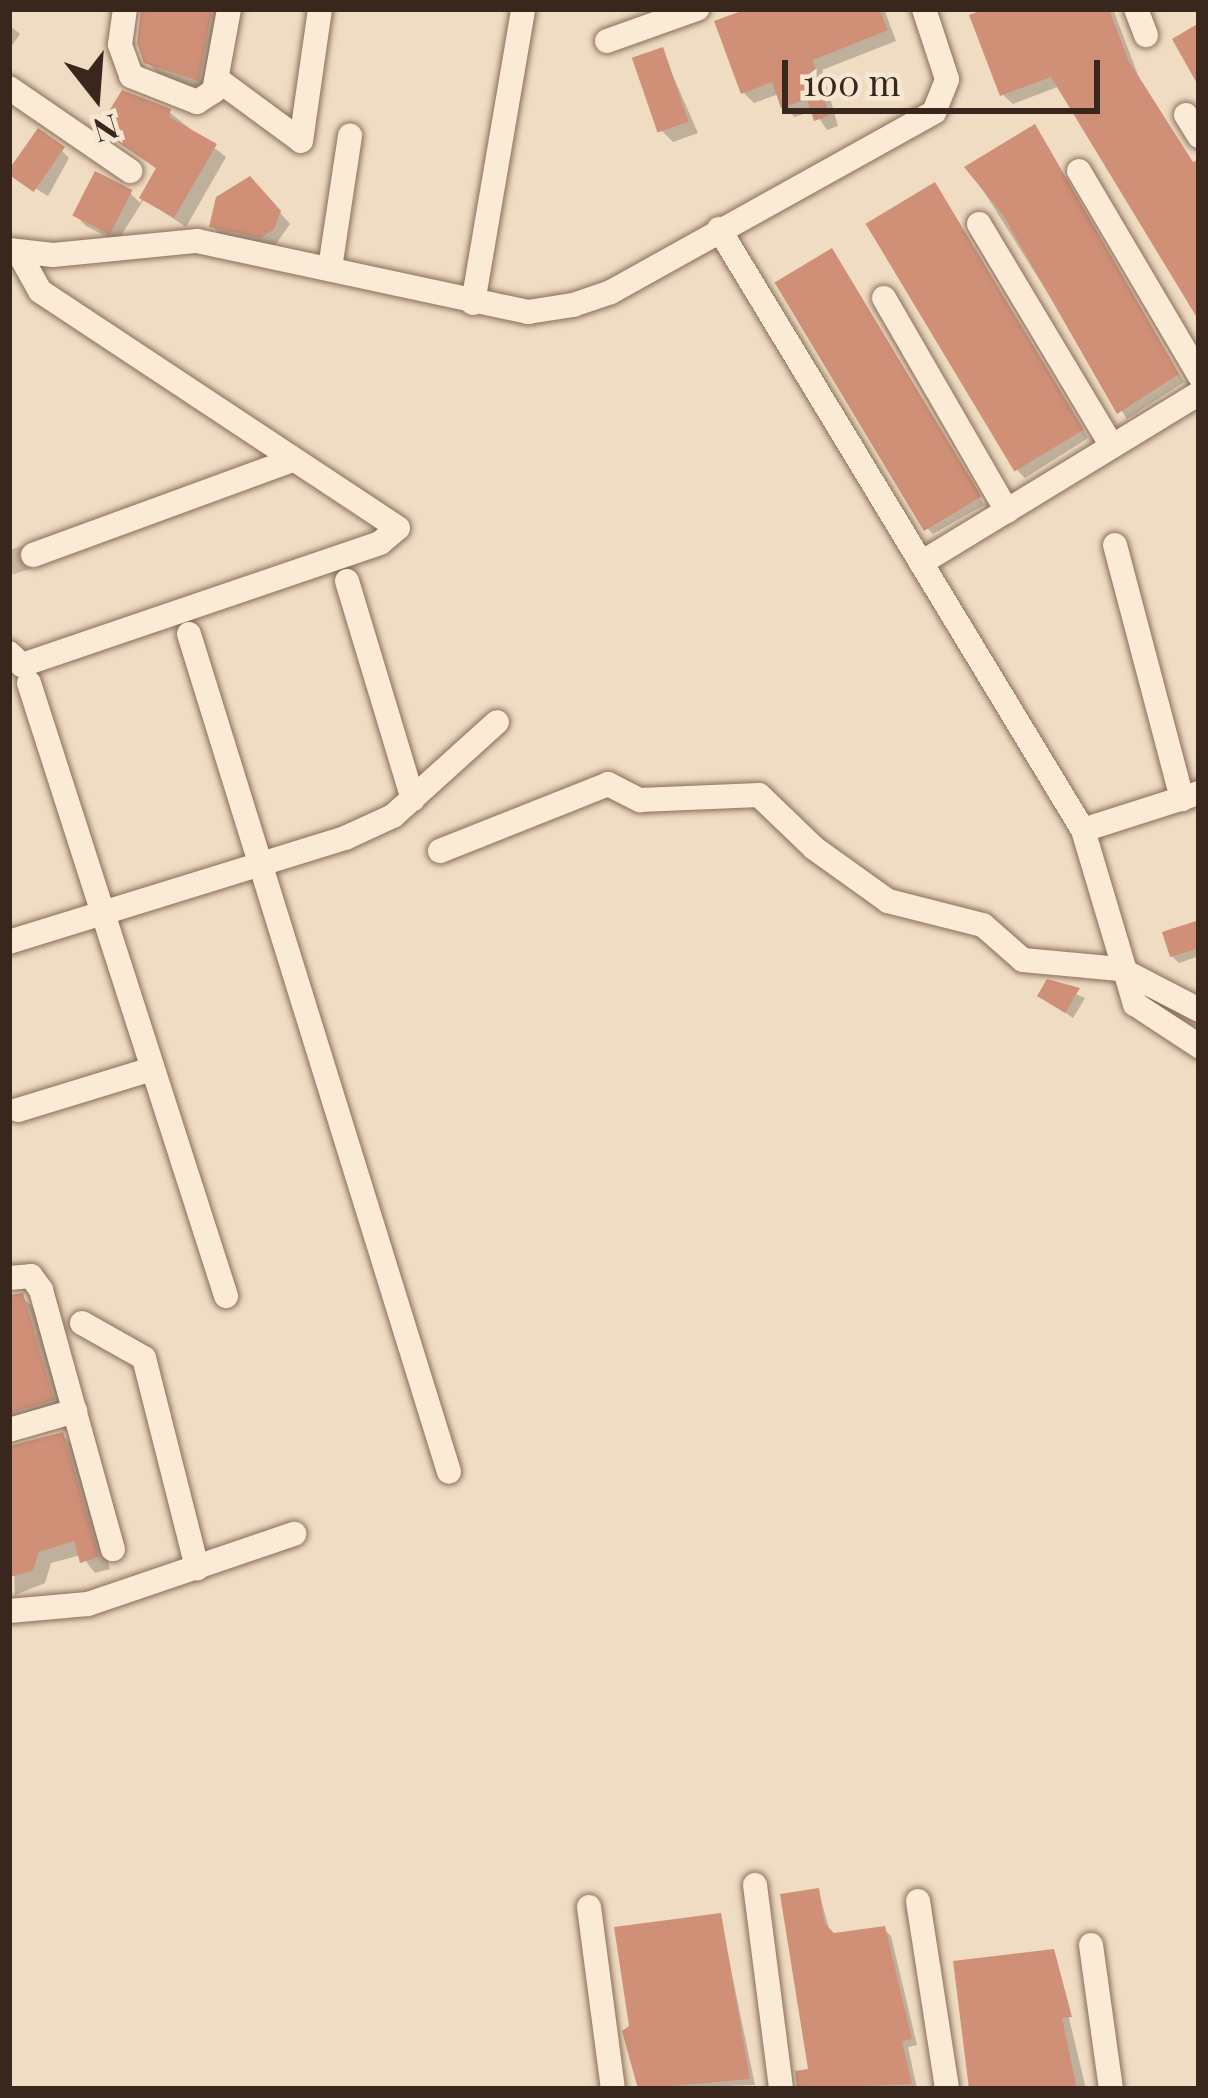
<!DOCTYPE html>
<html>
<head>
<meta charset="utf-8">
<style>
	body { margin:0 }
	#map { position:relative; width:1208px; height:2098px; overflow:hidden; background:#efdcc3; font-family:"Playfair Display",serif }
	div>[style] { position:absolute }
	.shadow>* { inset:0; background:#0003 }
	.building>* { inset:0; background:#cf9077; transform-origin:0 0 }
	.minor-tunnel>* { height:24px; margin-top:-12px; transform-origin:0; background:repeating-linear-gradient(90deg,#cbb8a2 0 24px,transparent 0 36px) }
	.roads { filter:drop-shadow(0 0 3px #8a6d59) drop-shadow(0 0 3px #8a6d59) }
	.minor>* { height:24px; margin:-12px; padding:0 12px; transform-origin:12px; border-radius:12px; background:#faead6 }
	span { translate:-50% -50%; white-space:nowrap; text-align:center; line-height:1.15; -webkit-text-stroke:10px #f6e7d2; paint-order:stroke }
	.frame { position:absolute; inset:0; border:12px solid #39271e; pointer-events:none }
	.north { position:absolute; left:36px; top:36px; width:120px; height:120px; -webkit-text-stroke:9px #f6e7d2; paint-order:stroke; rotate:163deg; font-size:33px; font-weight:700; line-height:48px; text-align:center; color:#39271e }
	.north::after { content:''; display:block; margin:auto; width:42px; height:54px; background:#39271e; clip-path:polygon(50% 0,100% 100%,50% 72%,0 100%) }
	.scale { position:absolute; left:782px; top:60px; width:318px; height:54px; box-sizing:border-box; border:6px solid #39271e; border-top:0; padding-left:15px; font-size:36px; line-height:42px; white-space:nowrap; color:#39271e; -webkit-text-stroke:9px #f6e7d2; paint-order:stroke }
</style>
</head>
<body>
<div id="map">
	<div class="shadow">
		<i style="clip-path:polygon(148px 9px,236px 9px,210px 97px,163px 78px,147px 62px)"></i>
		<i style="clip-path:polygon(749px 9px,884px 9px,896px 41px,822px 70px,838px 126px,827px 130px,814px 111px,794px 117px,779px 94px,754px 103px,743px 92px)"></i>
		<i style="clip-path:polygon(993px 9px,1113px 9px,1138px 75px,1199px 173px,1199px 315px,1060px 86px,1013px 104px,1003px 95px)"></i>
		<i style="clip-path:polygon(9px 25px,20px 34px,9px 50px)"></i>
		<i style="clip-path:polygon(662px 51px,698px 133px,673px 142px,662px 131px)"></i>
		<i style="clip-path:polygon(169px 112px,226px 157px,186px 227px,144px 199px,117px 242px,86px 226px,74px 214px,130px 193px,140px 203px,158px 170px,102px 128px)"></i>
		<i style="clip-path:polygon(1041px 135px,1184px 382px,1127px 419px,969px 168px)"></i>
		<i style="clip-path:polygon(62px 151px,69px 158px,48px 196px,15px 176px)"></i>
		<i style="clip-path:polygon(934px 186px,1088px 438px,1025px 478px,1018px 471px)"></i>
		<i style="clip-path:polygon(261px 191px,290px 224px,273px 248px,223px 237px,212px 226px)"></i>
		<i style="clip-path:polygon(832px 252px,984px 505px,933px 534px,926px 527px)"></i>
		<i style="clip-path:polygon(1199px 923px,1199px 956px,1179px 963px,1172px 956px)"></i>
		<i style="clip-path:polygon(1048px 982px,1085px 998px,1073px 1018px,1040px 995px)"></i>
		<i style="clip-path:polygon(22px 1297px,35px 1309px,65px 1412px,9px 1440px,9px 1299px)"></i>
		<i style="clip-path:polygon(62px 1435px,75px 1447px,110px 1569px,95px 1573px,81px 1555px,51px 1563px,45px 1583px,15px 1595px,9px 1448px)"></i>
		<i style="clip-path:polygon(818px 1891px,831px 1934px,884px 1929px,891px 1936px,917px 2045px,908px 2047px,917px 2089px,802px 2089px,799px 2074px,811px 2072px)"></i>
		<i style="clip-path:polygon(720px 1917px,755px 2085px,638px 2089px,618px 1929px)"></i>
		<i style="clip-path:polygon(1053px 1952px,1086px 2089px,974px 2089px)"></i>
	</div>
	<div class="building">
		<i style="clip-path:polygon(141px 9px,212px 9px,199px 81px,144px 63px,137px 43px)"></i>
		<i style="clip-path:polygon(747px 9px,879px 9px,888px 30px,813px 60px,829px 116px,814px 121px,807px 99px,781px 108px,772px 82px,741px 94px,714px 21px)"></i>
		<i style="clip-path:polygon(985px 9px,1109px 9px,1129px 62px,1193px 162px,1199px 159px,1199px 321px,1051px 77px,1000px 96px,969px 15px)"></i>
		<i style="clip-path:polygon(1199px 23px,1199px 87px,1172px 39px)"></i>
		<i style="left:663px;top:47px;width:79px;height:33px;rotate:71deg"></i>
		<i style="clip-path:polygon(122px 90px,171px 109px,169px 117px,217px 144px,174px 218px,139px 198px,156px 168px,98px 129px)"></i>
		<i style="clip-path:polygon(1035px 124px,1179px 374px,1117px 414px,1003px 215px,964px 167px)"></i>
		<i style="left:38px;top:128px;width:33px;height:55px;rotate:35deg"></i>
		<i style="left:95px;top:171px;width:42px;height:50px;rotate:27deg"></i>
		<i style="clip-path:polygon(250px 176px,281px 211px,274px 229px,261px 238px,209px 227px,216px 197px)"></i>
		<i style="left:935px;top:182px;width:289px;height:81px;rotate:59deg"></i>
		<i style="left:832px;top:248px;width:290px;height:67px;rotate:59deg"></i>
		<i style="clip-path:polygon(1199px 920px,1199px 948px,1170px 957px,1162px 932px)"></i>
		<i style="clip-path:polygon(1047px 979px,1080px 988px,1065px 1013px,1037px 996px)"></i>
		<i style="clip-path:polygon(23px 1293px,54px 1400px,9px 1413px,9px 1295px)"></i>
		<i style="clip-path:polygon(63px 1432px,99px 1557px,80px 1563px,74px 1541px,39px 1552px,33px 1571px,9px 1577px,9px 1446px)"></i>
		<i style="clip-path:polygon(819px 1888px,825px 1924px,834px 1933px,885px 1926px,912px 2039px,902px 2041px,912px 2084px,797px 2089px,795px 2071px,808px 2069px,780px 1894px)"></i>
		<i style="clip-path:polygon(721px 1913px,750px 2079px,638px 2089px,622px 2031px,629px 2026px,614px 1927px)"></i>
		<i style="clip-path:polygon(1054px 1949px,1072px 2017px,1062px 2018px,1077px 2089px,969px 2089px,953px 1961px)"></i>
	</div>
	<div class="minor-tunnel">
		<i style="left:9px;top:563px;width:25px;rotate:-18deg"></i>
	</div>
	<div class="roads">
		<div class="minor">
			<i style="left:125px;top:9px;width:36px;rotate:98deg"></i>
			<i style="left:120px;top:45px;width:33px;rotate:70deg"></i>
			<i style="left:131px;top:76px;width:71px;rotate:21.5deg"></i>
			<i style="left:197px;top:102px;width:20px;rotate:-33deg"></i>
			<i style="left:214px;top:91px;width:83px;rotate:-79.6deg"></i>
			<i style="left:1136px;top:9px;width:28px;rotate:69deg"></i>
			<i style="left:607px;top:41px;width:96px;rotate:-19.6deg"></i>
			<i style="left:217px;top:79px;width:104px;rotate:36.4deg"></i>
			<i style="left:301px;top:141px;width:133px;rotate:-81.8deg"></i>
			<i style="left:9px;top:88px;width:147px;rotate:34.4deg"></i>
			<i style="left:1186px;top:115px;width:25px;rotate:58deg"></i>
			<i style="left:1079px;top:171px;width:237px;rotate:59.5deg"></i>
			<i style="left:979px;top:224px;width:259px;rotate:59.1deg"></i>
			<i style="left:719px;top:229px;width:703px;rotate:58.8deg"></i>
			<i style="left:1083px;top:830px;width:182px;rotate:73.4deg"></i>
			<i style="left:1135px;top:1004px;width:77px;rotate:33.3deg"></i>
			<i style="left:9px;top:250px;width:44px;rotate:6.5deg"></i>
			<i style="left:53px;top:255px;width:145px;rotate:-5.6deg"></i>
			<i style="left:197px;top:241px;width:339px;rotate:12.1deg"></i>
			<i style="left:528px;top:312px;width:46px;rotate:-8.8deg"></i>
			<i style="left:573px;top:305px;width:40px;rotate:-18.9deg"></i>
			<i style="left:611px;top:292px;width:370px;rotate:-29.1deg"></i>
			<i style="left:934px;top:112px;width:35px;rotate:-68deg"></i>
			<i style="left:947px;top:79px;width:74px;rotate:-108.2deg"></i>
			<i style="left:330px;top:268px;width:134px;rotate:-81.4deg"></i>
			<i style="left:884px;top:298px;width:246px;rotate:60deg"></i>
			<i style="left:473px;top:303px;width:298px;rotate:-80.3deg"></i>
			<i style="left:1115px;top:545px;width:263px;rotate:75.2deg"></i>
			<i style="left:33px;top:555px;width:276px;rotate:-20.1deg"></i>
			<i style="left:921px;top:563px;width:326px;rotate:-31.4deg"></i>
			<i style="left:347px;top:581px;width:228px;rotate:73.2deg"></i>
			<i style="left:189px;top:634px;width:877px;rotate:72.76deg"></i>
			<i style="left:9px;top:653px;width:18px;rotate:43deg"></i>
			<i style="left:22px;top:665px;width:378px;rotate:-18.8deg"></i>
			<i style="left:380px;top:543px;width:23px;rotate:-40deg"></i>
			<i style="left:398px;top:528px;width:429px;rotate:-146.5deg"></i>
			<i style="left:40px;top:291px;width:41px;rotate:-119.1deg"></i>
			<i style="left:29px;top:683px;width:644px;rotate:72.18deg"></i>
			<i style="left:1083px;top:830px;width:122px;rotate:-17.7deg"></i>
			<i style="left:440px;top:851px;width:181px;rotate:-21.7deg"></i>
			<i style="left:608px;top:784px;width:36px;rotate:27deg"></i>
			<i style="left:640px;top:800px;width:119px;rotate:-2.4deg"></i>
			<i style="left:759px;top:795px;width:76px;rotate:43.9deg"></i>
			<i style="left:814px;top:848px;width:91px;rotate:35.6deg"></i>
			<i style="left:888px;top:901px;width:98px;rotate:14.2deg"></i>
			<i style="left:983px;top:925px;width:53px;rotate:41.2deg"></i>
			<i style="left:1023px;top:960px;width:97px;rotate:5.3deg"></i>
			<i style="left:1120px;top:969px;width:89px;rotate:27.4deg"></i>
			<i style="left:9px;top:942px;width:352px;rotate:-17.2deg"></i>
			<i style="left:345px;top:838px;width:53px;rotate:-24.6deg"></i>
			<i style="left:393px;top:816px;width:140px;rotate:-42.1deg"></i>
			<i style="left:18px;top:1110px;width:140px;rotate:-17deg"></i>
			<i style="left:9px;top:1278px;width:22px;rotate:-5deg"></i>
			<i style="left:31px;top:1276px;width:17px;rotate:54deg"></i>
			<i style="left:41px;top:1290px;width:269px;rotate:74.5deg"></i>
			<i style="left:82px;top:1323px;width:71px;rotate:29.4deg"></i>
			<i style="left:144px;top:1358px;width:217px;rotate:75.8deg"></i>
			<i style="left:9px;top:1430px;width:69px;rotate:-16.1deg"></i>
			<i style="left:9px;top:1611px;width:79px;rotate:-5.1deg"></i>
			<i style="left:88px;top:1604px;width:218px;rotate:-18.8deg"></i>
			<i style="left:755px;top:1885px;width:206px;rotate:82.7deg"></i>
			<i style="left:918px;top:1901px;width:190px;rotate:81.2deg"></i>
			<i style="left:589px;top:1907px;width:184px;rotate:82.5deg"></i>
			<i style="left:1091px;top:1945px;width:145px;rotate:82.1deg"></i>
		</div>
	</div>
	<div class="frame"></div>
	<div class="north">N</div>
	<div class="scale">100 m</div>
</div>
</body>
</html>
